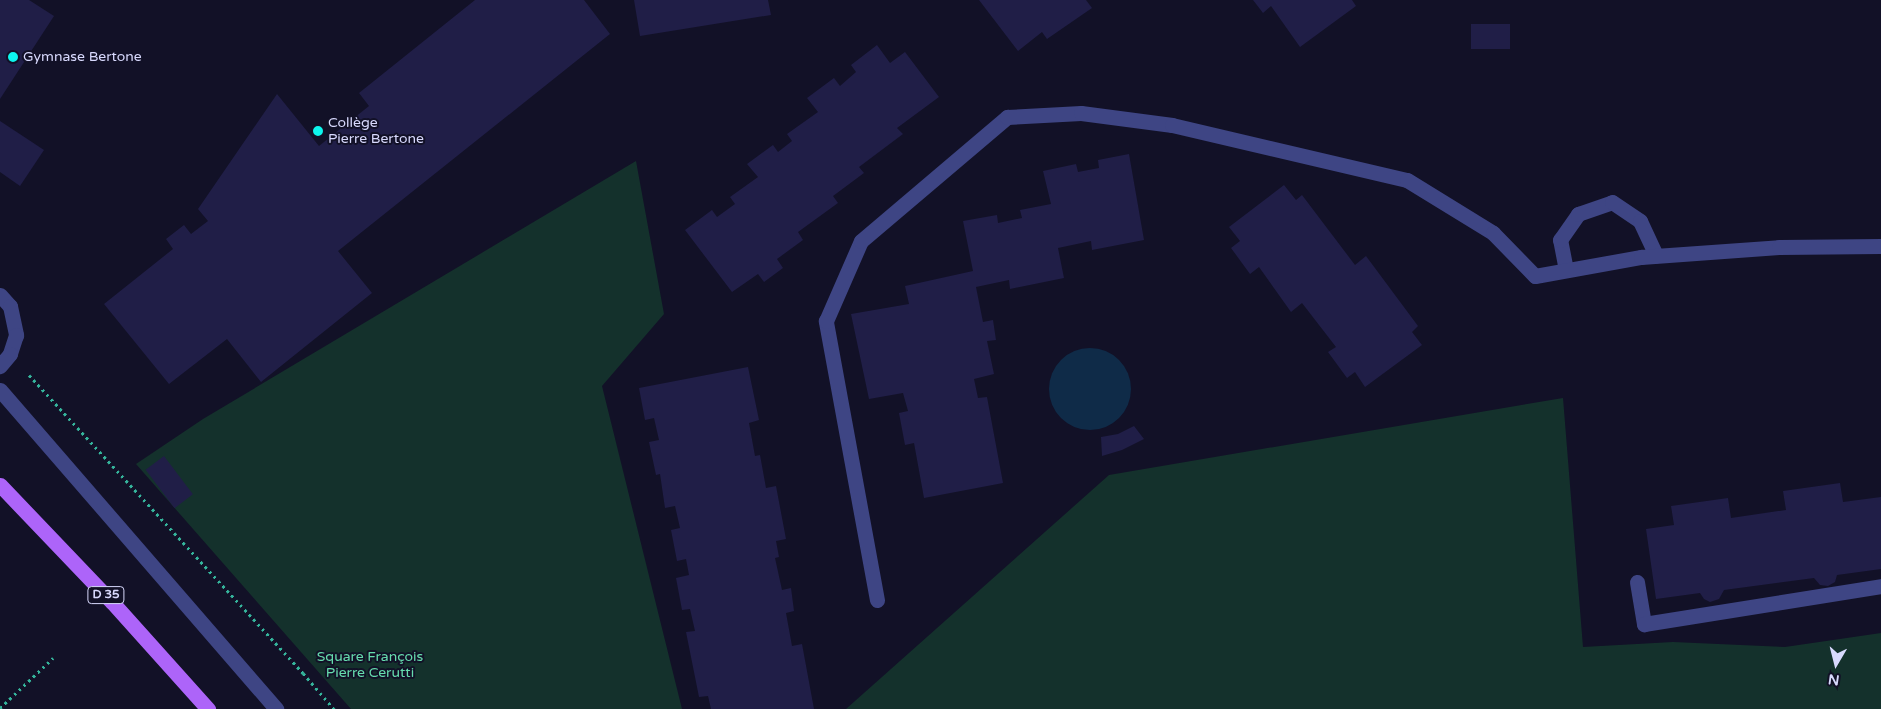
<!DOCTYPE html>
<html>
<head>
<meta charset="utf-8">
<style>
	body { margin:0 }
	#map { position:relative; width:1881px; height:709px; overflow:hidden; background:#121127; font-family:"Varela Round",sans-serif }
	div>[style] { position:absolute }
	.green>* { inset:0; background:#14312c }
	.water>* { inset:0; background:#0f2b48 }
	.round { border-radius:50% }
	.building>* { inset:0; background:#201e47; transform-origin:0 0 }
	.path>* { height:3px; margin-top:-1.5px; transform-origin:0; background:repeating-linear-gradient(90deg,#35b59c 0 2.5px,transparent 0 6.5px) }
	.minor>* { height:15px; margin:-7.5px; padding:0 7.5px; transform-origin:7.5px; border-radius:7.5px; background:#3e4584 }
	.major>* { height:15px; margin:-7.5px; padding:0 7.5px; transform-origin:7.5px; border-radius:7.5px; background:#ad64f9 }
	.dots>* { width:14px; height:14px; translate:-50% -50%; box-sizing:border-box; border:2px solid #121127; border-radius:50% }
	span { translate:-50% -50%; white-space:nowrap; text-align:center; line-height:1.15; -webkit-text-stroke:4px #121127; paint-order:stroke }
	.shield-label span { padding:1px 4px; background:#121127; border:1px solid; border-radius:4px; -webkit-text-stroke-width:0 }
	.shield-label { font-size:12px; color:#d8d9fd; font-weight:700 }
	.poi-label { font-size:14px; color:#d8d9fd }
	.left { translate:0 -50%; text-align:left }
	.park-label { font-size:14px; color:#66dcae }
	.north { position:absolute; left:1811px; top:639px; width:50px; height:50px; -webkit-text-stroke:4px #121127; paint-order:stroke; rotate:188deg; font-size:14px; font-weight:700; line-height:20px; text-align:center; color:#d8d9fd }
	.north::after { content:''; display:block; margin:auto; width:18px; height:22px; background:#d8d9fd; clip-path:polygon(50% 0,100% 100%,50% 72%,0 100%) }
</style>
</head>
<body>
<div id="map">
	<div class="green">
		<i style="clip-path:polygon(636px 161px,664px 314px,602px 386px,682px 709px,351px 709px,136px 464px,203px 419px)"></i>
		<i style="clip-path:polygon(1563px 398px,1583px 647px,1673px 642px,1785px 647px,1881px 633px,1881px 709px,846px 709px,1109px 475px)"></i>
	</div>
	<div class="water">
		<i class="round" style="left:1049px;top:348px;width:82px;height:82px"></i>
	</div>
	<div class="building">
		<i style="clip-path:polygon(0 0,29px 0,54px 16px,0 99px)"></i>
		<i style="clip-path:polygon(475px 0,584px 0,610px 34px,338px 251px,372px 293px,261px 382px,227px 339px,169px 384px,104px 304px,173px 249px,166px 239px,184px 225px,191px 234px,208px 221px,198px 209px,277px 94px,319px 146px,369px 106px,359px 93px)"></i>
		<i style="clip-path:polygon(634px 0,768px 0,771px 15px,640px 36px)"></i>
		<i style="clip-path:polygon(979px 0,1086px 0,1092px 8px,1047px 39px,1042px 32px,1018px 51px)"></i>
		<i style="clip-path:polygon(1253px 0,1352px 0,1356px 6px,1300px 47px,1271px 6px,1263px 13px)"></i>
		<i style="left:1471px;top:24px;width:39px;height:25px"></i>
		<i style="clip-path:polygon(877px 45px,890px 63px,905px 52px,939px 97px,897px 128px,903px 134px,859px 167px,864px 173px,833px 196px,838px 203px,798px 232px,803px 240px,777px 259px,783px 268px,764px 282px,758px 274px,732px 292px,685px 230px,712px 210px,717px 217px,735px 204px,730px 197px,758px 177px,747px 164px,773px 145px,778px 152px,792px 141px,787px 134px,818px 112px,807px 98px,834px 78px,840px 86px,856px 72px,851px 65px)"></i>
		<i style="clip-path:polygon(0 121px,44px 150px,20px 186px,0 172px)"></i>
		<i style="clip-path:polygon(1129px 154px,1144px 240px,1092px 250px,1091px 241px,1058px 248px,1064px 278px,1010px 289px,1009px 280px,976px 287px,983px 322px,993px 320px,996px 340px,987px 341px,994px 374px,974px 379px,978px 398px,987px 397px,1003px 483px,924px 498px,914px 443px,905px 445px,899px 413px,908px 411px,903px 393px,869px 399px,851px 314px,909px 304px,905px 286px,973px 271px,963px 221px,997px 215px,998px 223px,1022px 218px,1020px 210px,1051px 204px,1043px 171px,1076px 164px,1078px 172px,1099px 168px,1098px 160px)"></i>
		<i style="clip-path:polygon(1284px 185px,1296px 200px,1302px 195px,1355px 265px,1366px 256px,1418px 326px,1412px 332px,1422px 345px,1365px 387px,1355px 372px,1347px 378px,1328px 352px,1336px 347px,1302px 303px,1291px 312px,1259px 267px,1250px 274px,1231px 248px,1240px 241px,1229px 227px)"></i>
		<i style="clip-path:polygon(748px 367px,759px 420px,749px 423px,755px 456px,760px 455px,766px 488px,776px 486px,786px 539px,776px 541px,779px 557px,775px 558px,782px 590px,791px 588px,794px 611px,786px 613px,792px 646px,802px 644px,814px 709px,711px 709px,708px 696px,699px 697px,686px 632px,695px 631px,690px 609px,682px 610px,676px 578px,689px 575px,686px 559px,677px 561px,671px 530px,680px 528px,675px 506px,665px 508px,660px 474px,656px 475px,649px 442px,659px 440px,654px 418px,645px 420px,639px 388px)"></i>
		<i style="clip-path:polygon(1134px 426px,1144px 439px,1122px 450px,1102px 456px,1101px 437px,1118px 434px)"></i>
		<i style="left:164px;top:456px;width:48px;height:23px;rotate:53deg"></i>
		<i style="clip-path:polygon(1840px 483px,1843px 502px,1881px 497px,1881px 569px,1837px 575px,1835px 582px,1828px 586px,1820px 585px,1814px 578px,1724px 590px,1719px 599px,1710px 602px,1704px 599px,1700px 593px,1656px 599px,1646px 529px,1674px 525px,1671px 506px,1728px 498px,1731px 518px,1786px 510px,1783px 491px)"></i>
	</div>
	<div class="path">
		<i style="left:29px;top:375px;width:405px;rotate:47.4deg"></i>
		<i style="left:303px;top:673px;width:48px;rotate:49.3deg"></i>
		<i style="left:0;top:708px;width:73px;rotate:-43.3deg"></i>
	</div>
	<div class="minor">
		<i style="left:1566px;top:270px;width:31px;rotate:-101deg"></i>
		<i style="left:1560px;top:240px;width:32px;rotate:-55deg"></i>
		<i style="left:1578px;top:214px;width:36px;rotate:-19deg"></i>
		<i style="left:1612px;top:202px;width:34px;rotate:34deg"></i>
		<i style="left:1640px;top:221px;width:38px;rotate:65deg"></i>
		<i style="left:0;top:295px;width:15px;rotate:48deg"></i>
		<i style="left:10px;top:306px;width:30px;rotate:78deg"></i>
		<i style="left:16px;top:335px;width:20px;rotate:108deg"></i>
		<i style="left:10px;top:354px;width:16px;rotate:130deg"></i>
		<i style="left:0;top:390px;width:422px;rotate:49.1deg"></i>
		<i style="left:1637px;top:582px;width:43px;rotate:80.5deg"></i>
		<i style="left:1644px;top:624px;width:240px;rotate:-9.1deg"></i>
		<i style="left:877px;top:600px;width:284px;rotate:-100.4deg"></i>
		<i style="left:826px;top:321px;width:87px;rotate:-66.4deg"></i>
		<i style="left:861px;top:241px;width:192px;rotate:-40.3deg"></i>
		<i style="left:1007px;top:117px;width:74px;rotate:-3.1deg"></i>
		<i style="left:1081px;top:113px;width:92px;rotate:7.5deg"></i>
		<i style="left:1172px;top:125px;width:241px;rotate:13.2deg"></i>
		<i style="left:1407px;top:180px;width:101px;rotate:31.6deg"></i>
		<i style="left:1493px;top:233px;width:60px;rotate:45.7deg"></i>
		<i style="left:1535px;top:276px;width:108px;rotate:-10.2deg"></i>
		<i style="left:1641px;top:257px;width:138px;rotate:-4.1deg"></i>
		<i style="left:1779px;top:247px;width:102px;rotate:-0.6deg"></i>
	</div>
	<div class="major">
		<i style="left:0;top:485px;width:162px;rotate:46.3deg"></i>
		<i style="left:112px;top:602px;width:144px;rotate:48.1deg"></i>
	</div>
	<div class="dots">
		<i style="left:13px;top:57px;background:#0df5ed"></i>
		<i style="left:318px;top:131px;background:#0df5ed"></i>
	</div>
	<div class="shield-label">
		<span style="left:106px;top:595px">D 35</span>
	</div>
	<div class="poi-label">
		<span class="left" style="left:23px;top:57px">Gymnase Bertone</span>
		<span class="left" style="left:328px;top:131px">Collège<br>Pierre Bertone</span>
	</div>
	<div class="park-label">
		<span style="left:370px;top:665px">Square François<br>Pierre Cerutti</span>
	</div>
	<div class="north">N</div>
</div>
</body>
</html>
